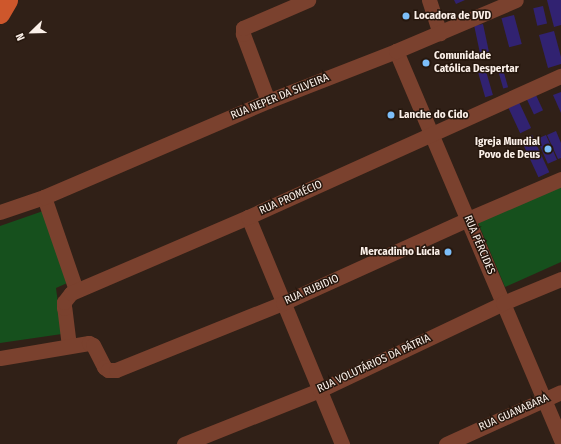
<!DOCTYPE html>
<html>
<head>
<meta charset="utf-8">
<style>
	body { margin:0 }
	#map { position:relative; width:561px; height:444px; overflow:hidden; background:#302017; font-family:"Fira Sans Condensed",sans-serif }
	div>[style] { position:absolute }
	.green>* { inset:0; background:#16501d }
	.building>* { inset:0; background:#312271; transform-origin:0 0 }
	.minor>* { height:15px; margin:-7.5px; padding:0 7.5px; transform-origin:7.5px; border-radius:7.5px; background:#7a412e }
	.major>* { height:19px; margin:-9.5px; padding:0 9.5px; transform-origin:9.5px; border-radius:9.5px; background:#ce572c }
	.dots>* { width:11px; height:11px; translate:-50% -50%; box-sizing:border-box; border:2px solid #26170e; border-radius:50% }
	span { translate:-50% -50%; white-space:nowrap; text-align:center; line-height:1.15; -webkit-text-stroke:3px #26170e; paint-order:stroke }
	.poi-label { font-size:11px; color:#fbf0e9; font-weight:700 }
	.left { translate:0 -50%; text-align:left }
	.right { translate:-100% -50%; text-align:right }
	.street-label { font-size:11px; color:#fbf0e9 }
	.north { position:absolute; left:12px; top:12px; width:40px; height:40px; -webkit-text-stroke:3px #26170e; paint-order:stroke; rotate:247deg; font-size:11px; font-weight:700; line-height:16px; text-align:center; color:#fbf0e9 }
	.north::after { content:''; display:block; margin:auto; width:14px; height:18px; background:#fbf0e9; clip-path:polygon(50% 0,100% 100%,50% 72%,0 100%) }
</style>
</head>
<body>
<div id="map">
	<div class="green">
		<i style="clip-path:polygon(561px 182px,561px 262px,505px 287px,476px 218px)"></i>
		<i style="clip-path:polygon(46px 210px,74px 280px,56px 288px,62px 334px,0 343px,0 226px)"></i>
	</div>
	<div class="building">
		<i style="clip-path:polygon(454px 0,465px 0,456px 4px)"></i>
		<i style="clip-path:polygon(547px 0,561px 0,561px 25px,554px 27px)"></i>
		<i style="left:543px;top:6px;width:18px;height:10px;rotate:77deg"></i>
		<i style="left:514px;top:15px;width:30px;height:13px;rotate:75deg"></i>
		<i style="left:483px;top:24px;width:30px;height:9px;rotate:78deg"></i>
		<i style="clip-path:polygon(554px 31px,561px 57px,561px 64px,548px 68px,539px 35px)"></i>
		<i style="left:502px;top:66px;width:22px;height:5px;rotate:74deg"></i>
		<i style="left:486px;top:71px;width:25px;height:8px;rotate:74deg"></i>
		<i style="clip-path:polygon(561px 92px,561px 113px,553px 95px)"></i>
		<i style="left:535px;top:93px;width:19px;height:10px;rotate:65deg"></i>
		<i style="left:518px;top:100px;width:31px;height:12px;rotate:65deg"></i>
		<i style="clip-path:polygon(556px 131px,561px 143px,561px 158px,558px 159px,547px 135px)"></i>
		<i style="left:532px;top:135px;width:41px;height:12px;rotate:65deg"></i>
		<i style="left:546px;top:135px;width:27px;height:10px;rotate:66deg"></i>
	</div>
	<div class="minor">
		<i style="left:429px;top:0;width:35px;rotate:72deg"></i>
		<i style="left:396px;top:51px;width:422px;rotate:67deg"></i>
		<i style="left:268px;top:101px;width:72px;rotate:-110.5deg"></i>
		<i style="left:243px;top:34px;width:6px;rotate:-90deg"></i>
		<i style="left:243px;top:28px;width:71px;rotate:-23.3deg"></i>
		<i style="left:44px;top:197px;width:98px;rotate:71deg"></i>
		<i style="left:0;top:212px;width:46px;rotate:-18.8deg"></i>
		<i style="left:44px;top:197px;width:244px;rotate:-23.2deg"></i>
		<i style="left:268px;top:101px;width:137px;rotate:-21.3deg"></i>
		<i style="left:396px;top:51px;width:130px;rotate:-23deg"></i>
		<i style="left:248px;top:217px;width:246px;rotate:67.5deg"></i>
		<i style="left:69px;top:346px;width:38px;rotate:-97deg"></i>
		<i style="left:64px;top:308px;width:6px;rotate:-90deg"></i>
		<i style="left:64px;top:302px;width:11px;rotate:-52deg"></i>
		<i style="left:71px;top:293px;width:193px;rotate:-23.2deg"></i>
		<i style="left:248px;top:217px;width:343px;rotate:-24.3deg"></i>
		<i style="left:0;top:358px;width:90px;rotate:-9.6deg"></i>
		<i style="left:89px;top:343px;width:4px;rotate:27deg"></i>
		<i style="left:93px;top:345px;width:25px;rotate:63deg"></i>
		<i style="left:104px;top:367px;width:5px;rotate:37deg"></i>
		<i style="left:108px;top:370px;width:8px"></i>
		<i style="left:116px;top:370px;width:180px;rotate:-21.9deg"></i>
		<i style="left:283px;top:303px;width:203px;rotate:-24.4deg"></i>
		<i style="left:468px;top:219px;width:101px;rotate:-23.3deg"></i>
		<i style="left:184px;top:444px;width:146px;rotate:-21.7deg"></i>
		<i style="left:320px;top:390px;width:203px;rotate:-25.4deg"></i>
		<i style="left:503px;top:303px;width:63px;rotate:-22.5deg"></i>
		<i style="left:446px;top:444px;width:126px;rotate:-24.3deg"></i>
	</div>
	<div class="major">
		<i style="left:0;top:14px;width:16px;rotate:-60deg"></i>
	</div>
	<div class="dots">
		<i style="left:406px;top:16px;background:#7cbef9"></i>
		<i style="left:426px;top:63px;background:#7cbef9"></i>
		<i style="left:391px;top:115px;background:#7cbef9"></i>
		<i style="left:548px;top:149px;background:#7cbef9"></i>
		<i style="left:448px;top:252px;background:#7cbef9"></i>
	</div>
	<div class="poi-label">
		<span class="left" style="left:414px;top:16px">Locadora de DVD</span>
		<span class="left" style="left:434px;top:63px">Comunidade<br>Católica Despertar</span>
		<span class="left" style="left:399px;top:115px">Lanche do Cido</span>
		<span class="right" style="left:540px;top:149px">Igreja Mundial<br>Povo de Deus</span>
		<span class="right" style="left:440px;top:252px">Mercadinho Lúcia</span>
	</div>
	<div class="street-label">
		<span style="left:280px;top:97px;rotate:-22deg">RUA NEPER DA SILVEIRA</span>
		<span style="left:291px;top:198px;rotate:-24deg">RUA PROMÉCIO</span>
		<span style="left:479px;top:245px;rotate:67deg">RUA PÉRCIDES</span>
		<span style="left:312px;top:290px;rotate:-24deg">RUA RUBIDIO</span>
		<span style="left:374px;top:364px;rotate:-25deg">RUA VOLUTÁRIOS DA PÁTRIA</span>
		<span style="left:514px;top:413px;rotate:-24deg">RUA GUANABARA</span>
	</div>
	<div class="north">N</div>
</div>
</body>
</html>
